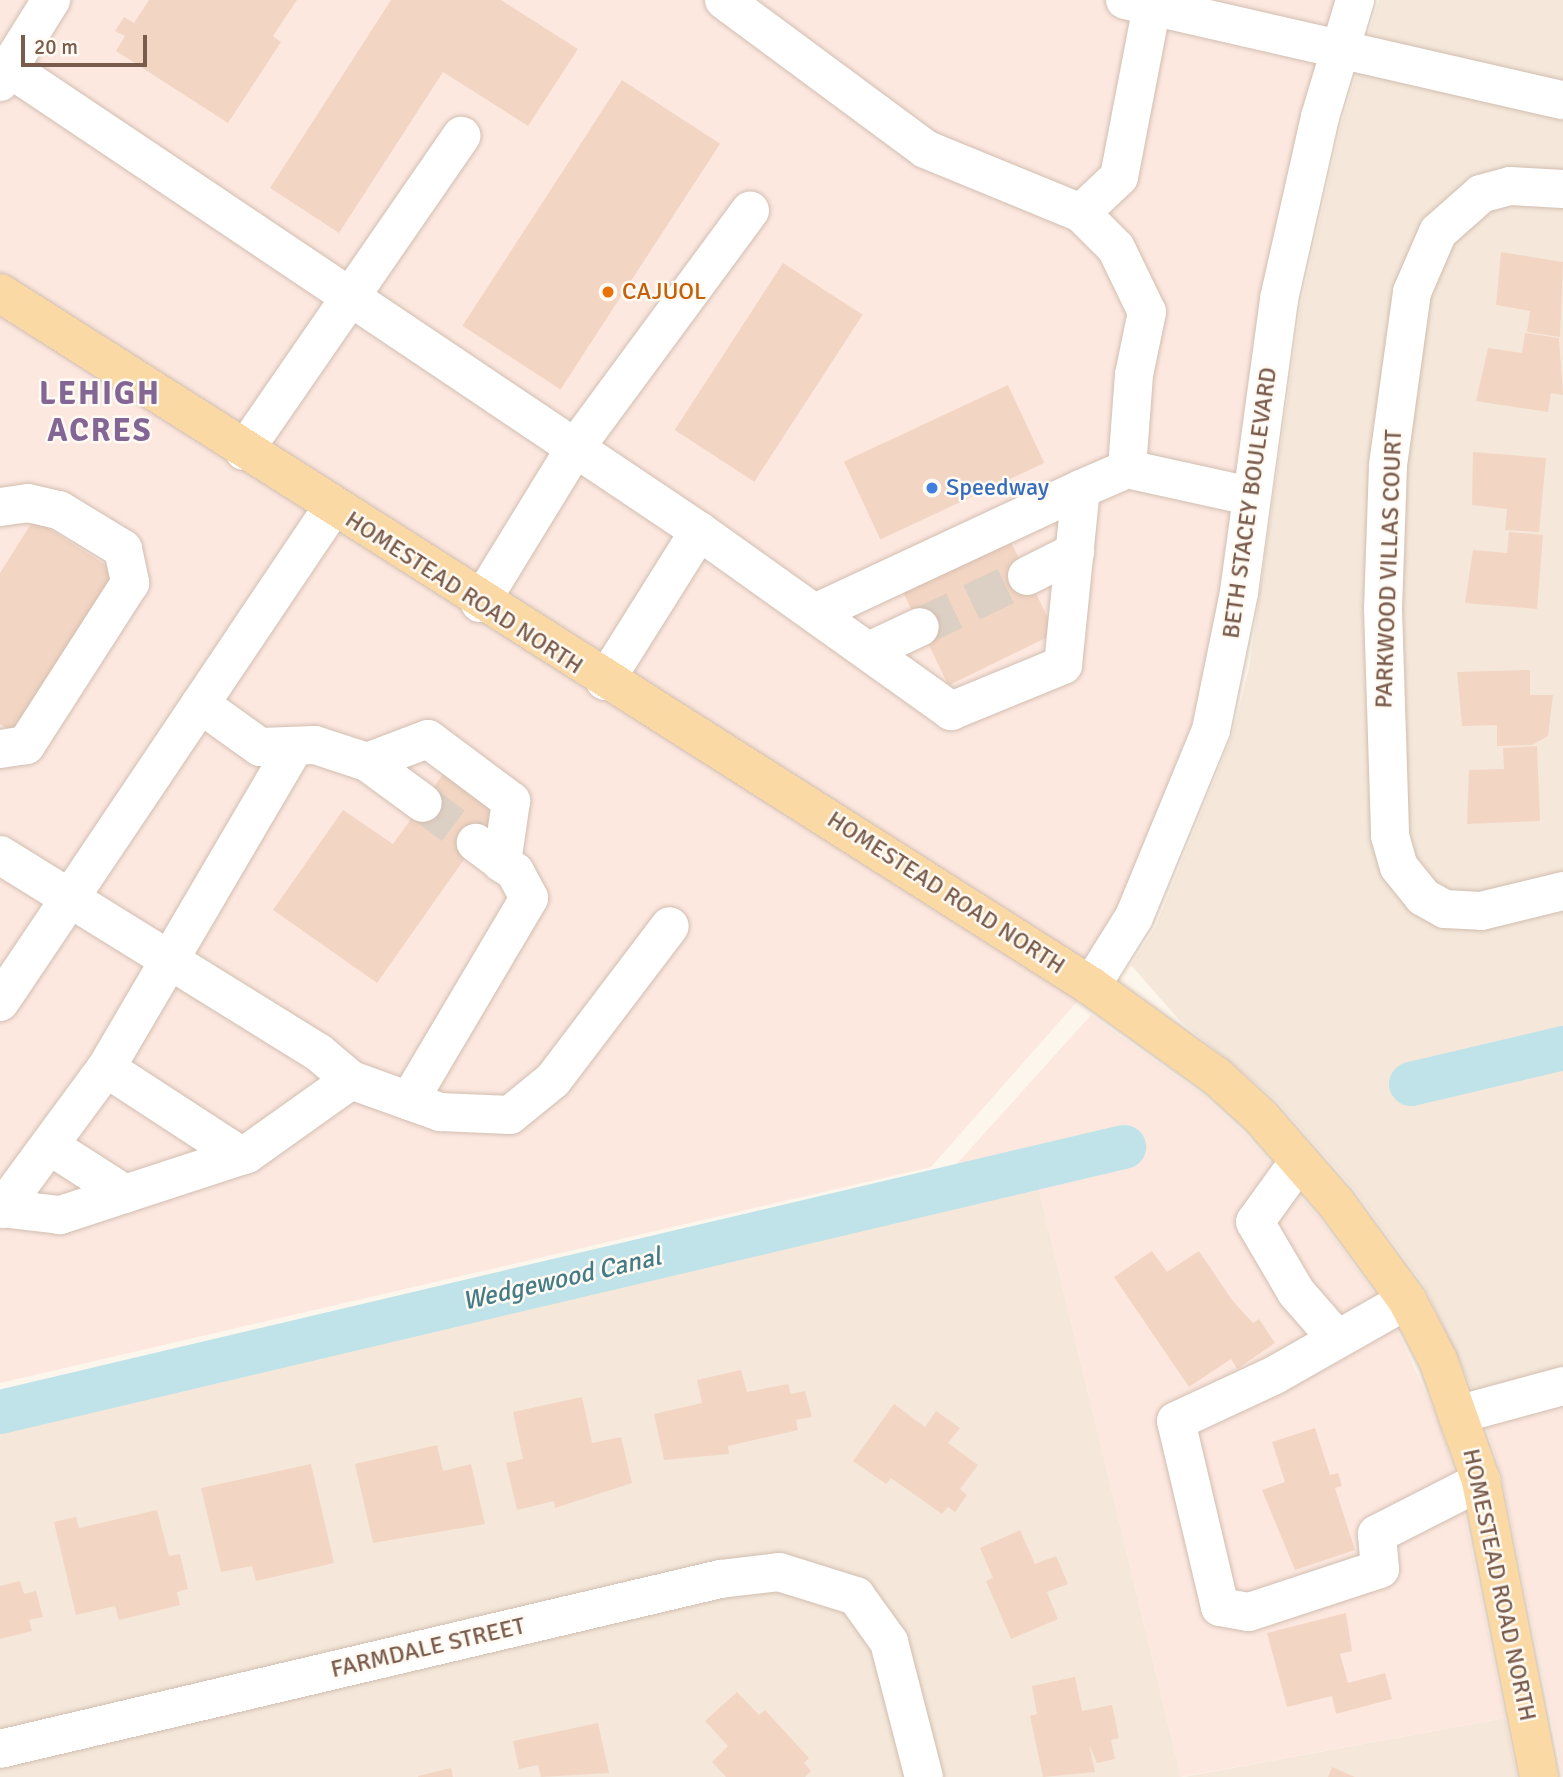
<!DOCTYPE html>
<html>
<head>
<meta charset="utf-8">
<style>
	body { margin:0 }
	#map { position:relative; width:1563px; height:1777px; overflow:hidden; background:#fdf6ec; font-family:Signika,sans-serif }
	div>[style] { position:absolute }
	.residential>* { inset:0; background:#f5e8da }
	.commercial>* { inset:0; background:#fde8e0 }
	.canal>* { height:44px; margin:-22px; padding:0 22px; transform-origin:22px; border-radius:22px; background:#bfe3e8 }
	.building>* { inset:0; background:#f3d5c3; transform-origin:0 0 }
	.minor-tunnel>* { height:38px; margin-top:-19px; transform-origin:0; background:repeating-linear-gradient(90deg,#dcd0c4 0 38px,transparent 0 57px) }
	.roads { filter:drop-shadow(0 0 2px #d1beb0) drop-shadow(0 0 2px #d1beb0) }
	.minor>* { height:38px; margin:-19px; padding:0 19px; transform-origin:19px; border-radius:19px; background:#fff }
	.major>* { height:38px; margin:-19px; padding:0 19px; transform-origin:19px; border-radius:19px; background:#fbd9a5 }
	.dots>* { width:19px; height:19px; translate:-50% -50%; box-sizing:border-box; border:4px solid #fffaf3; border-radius:50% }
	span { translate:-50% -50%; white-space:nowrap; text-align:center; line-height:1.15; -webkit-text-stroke:5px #fffaf3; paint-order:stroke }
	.food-label { font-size:24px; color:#c56008 }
	.left { translate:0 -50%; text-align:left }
	.shop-label { font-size:24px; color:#366cbe }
	.street-label { font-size:24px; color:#7a5c4d }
	.water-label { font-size:26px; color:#437c86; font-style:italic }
	.district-label { font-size:32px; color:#846695; font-weight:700; letter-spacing:2px }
	.scale { position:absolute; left:21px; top:35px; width:126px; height:32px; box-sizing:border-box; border:4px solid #7a5c4d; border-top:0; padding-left:9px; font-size:21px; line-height:24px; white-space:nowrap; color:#7a5c4d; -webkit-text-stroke:5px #fffaf3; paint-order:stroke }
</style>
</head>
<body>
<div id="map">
	<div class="residential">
		<i style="clip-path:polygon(1379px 0,1563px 0,1563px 1382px,1479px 1404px,1424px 1285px,1353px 1188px,1276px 1100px,1179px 1020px,1131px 965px,1155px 928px,1232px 737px,1249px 668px,1301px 305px,1341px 126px)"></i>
		<i style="clip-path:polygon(1037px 1181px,1181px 1777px,0 1777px,0 1421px)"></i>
		<i style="clip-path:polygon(1505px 1718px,1517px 1777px,1183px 1777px)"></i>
	</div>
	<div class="commercial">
		<i style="clip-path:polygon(0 0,1355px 0,1228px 661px,1091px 986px,931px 1167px,0 1383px)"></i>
		<i style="clip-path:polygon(1091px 1015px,1203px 1095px,1246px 1135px,1320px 1219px,1389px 1313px,1439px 1422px,1459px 1487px,1505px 1718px,1181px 1777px,1037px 1181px,0 1421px,0 1404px,935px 1188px)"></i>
		<i style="clip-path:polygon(1563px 1382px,1563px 1777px,1502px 1477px,1479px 1404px)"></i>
	</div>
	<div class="canal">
		<i style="left:1411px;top:1084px;width:156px;rotate:-13.3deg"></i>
		<i style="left:0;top:1412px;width:1155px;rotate:-13.27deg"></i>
	</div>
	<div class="building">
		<i style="clip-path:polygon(149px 0,297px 0,273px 36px,281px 42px,228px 123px,116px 51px,125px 36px,115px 31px,124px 17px,134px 23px)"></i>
		<i style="clip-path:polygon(391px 0,501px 0,578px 49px,528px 126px,443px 72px,339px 233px,270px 188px)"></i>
		<i style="left:622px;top:80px;width:117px;height:293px;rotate:33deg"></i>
		<i style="clip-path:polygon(1501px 252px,1563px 262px,1560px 337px,1527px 332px,1530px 311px,1496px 305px)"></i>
		<i style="left:783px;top:263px;width:95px;height:199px;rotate:33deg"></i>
		<i style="clip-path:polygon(1525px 333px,1559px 338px,1563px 395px,1551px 393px,1548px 412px,1476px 401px,1488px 348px,1522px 353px)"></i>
		<i style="left:1008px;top:385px;width:86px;height:181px;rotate:65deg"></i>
		<i style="clip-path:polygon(1473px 452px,1546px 458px,1539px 532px,1505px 530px,1507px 509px,1472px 505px)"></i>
		<i style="clip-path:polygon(34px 519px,115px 571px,12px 732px,0 724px,0 573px)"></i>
		<i style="clip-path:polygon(1509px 532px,1543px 535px,1537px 609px,1465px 603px,1473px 550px,1507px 553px)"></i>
		<i style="left:1009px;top:538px;width:106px;height:119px;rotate:64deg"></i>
		<i style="clip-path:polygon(1530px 670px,1530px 695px,1553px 695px,1548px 736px,1532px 745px,1497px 746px,1497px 725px,1462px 726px,1457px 672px)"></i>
		<i style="clip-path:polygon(1537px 746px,1540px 821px,1467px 824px,1469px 770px,1504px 769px,1503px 748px)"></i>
		<i style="clip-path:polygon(446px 770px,501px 807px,377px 983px,273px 910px,343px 810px,393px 844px)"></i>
		<i style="clip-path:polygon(1152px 1251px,1167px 1272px,1199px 1251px,1232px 1300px,1253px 1323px,1259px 1319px,1275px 1343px,1237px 1369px,1231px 1359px,1189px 1387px,1114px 1277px)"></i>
		<i style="clip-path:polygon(741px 1370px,747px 1392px,788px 1384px,791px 1394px,805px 1391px,812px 1417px,796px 1420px,798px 1430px,728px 1446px,729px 1454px,664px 1460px,654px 1414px,702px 1403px,697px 1380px)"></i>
		<i style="clip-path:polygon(582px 1397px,592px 1443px,621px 1437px,632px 1483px,555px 1508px,554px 1501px,517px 1510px,506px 1463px,523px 1459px,513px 1412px)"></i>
		<i style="clip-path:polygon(894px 1404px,925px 1427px,936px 1411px,960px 1428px,948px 1443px,978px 1465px,960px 1489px,967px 1495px,955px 1512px,948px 1507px,942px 1514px,891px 1478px,886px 1484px,853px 1461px)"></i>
		<i style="clip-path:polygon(1315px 1428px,1330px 1475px,1338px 1473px,1342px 1486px,1335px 1488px,1355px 1550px,1295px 1570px,1262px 1490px,1285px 1482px,1272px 1442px)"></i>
		<i style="clip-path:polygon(437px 1445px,443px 1471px,471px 1464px,485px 1524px,373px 1543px,355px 1464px)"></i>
		<i style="clip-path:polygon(311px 1464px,334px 1563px,256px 1581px,252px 1566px,221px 1572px,201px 1488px)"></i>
		<i style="clip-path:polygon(157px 1510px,169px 1556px,180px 1554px,188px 1589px,177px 1592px,180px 1605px,119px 1620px,115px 1606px,76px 1615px,54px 1522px,76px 1517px,79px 1528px)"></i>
		<i style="clip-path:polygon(1020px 1530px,1035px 1564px,1056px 1556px,1068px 1584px,1047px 1592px,1058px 1619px,1011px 1639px,986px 1581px,993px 1578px,980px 1548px)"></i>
		<i style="clip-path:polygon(20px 1581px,24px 1594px,36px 1591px,43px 1617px,29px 1620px,32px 1631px,0 1639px,0 1586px)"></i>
		<i style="clip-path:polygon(1346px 1613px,1352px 1651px,1340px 1654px,1348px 1683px,1385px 1673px,1392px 1699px,1336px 1714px,1332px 1696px,1287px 1707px,1267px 1633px)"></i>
		<i style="clip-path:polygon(1075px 1677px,1082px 1711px,1112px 1705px,1119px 1738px,1111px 1740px,1115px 1759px,1097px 1763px,1089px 1744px,1095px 1772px,1043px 1777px,1030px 1716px,1037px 1714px,1032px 1686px)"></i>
		<i style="clip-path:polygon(737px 1692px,759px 1715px,765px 1710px,809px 1758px,804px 1763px,811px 1771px,805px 1777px,726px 1777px,712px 1762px,728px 1746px,705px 1721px)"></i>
		<i style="clip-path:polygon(598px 1723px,609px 1773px,541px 1777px,538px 1765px,519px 1769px,513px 1741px)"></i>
		<i style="clip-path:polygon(1332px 1767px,1355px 1777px,1328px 1777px)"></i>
		<i style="clip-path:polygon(451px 1768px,453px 1777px,418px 1777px,418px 1776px)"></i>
	</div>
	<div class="minor-tunnel">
		<i style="left:920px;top:627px;width:119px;rotate:-25.5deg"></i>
		<i style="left:423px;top:803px;width:66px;rotate:37deg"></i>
	</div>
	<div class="roads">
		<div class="minor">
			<i style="left:724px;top:0;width:250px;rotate:36.5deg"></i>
			<i style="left:925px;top:149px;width:169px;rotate:22.3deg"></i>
			<i style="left:1081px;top:213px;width:49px;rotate:45deg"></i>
			<i style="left:1116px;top:248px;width:71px;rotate:64.2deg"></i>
			<i style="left:1147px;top:312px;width:64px;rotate:101.7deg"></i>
			<i style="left:1134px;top:375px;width:94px;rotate:94.3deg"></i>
			<i style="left:1127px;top:469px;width:126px;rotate:12.4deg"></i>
			<i style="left:1125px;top:0;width:449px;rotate:12.9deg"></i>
			<i style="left:9px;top:68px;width:831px;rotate:33.86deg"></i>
			<i style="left:699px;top:531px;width:310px;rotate:35.5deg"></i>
			<i style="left:951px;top:711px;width:121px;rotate:-22.3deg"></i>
			<i style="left:1063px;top:665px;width:177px;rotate:-84.2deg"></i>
			<i style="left:1081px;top:489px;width:50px;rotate:-23.5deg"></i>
			<i style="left:0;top:82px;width:97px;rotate:-58.1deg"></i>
			<i style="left:1563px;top:189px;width:53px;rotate:-176.8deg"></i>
			<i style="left:1510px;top:186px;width:30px;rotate:165deg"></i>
			<i style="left:1481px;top:194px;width:57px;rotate:138.5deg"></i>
			<i style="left:1438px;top:232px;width:65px;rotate:113.4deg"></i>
			<i style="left:1412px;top:292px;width:176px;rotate:97.9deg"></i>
			<i style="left:1388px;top:466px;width:143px;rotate:92deg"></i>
			<i style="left:1383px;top:609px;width:227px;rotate:88.2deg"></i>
			<i style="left:1390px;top:836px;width:32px;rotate:74deg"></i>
			<i style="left:1399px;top:867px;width:38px;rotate:51deg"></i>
			<i style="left:1423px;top:897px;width:25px;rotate:29deg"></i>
			<i style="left:1445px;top:909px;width:36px;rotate:3deg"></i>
			<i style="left:1481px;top:911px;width:84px;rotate:-13.7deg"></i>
			<i style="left:1081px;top:213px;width:52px;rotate:-43.5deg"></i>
			<i style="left:1119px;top:177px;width:180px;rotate:-79.1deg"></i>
			<i style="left:244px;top:451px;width:383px;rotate:-55.4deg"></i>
			<i style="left:0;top:507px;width:28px;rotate:-8deg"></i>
			<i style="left:28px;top:503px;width:32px;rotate:13deg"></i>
			<i style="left:59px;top:510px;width:75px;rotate:31.4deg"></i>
			<i style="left:123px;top:549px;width:35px;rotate:78deg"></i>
			<i style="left:130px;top:583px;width:193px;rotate:122.7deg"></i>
			<i style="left:26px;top:745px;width:26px;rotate:171deg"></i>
			<i style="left:1027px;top:576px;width:54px;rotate:-26.6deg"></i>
			<i style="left:480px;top:603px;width:182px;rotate:-58.5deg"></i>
			<i style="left:575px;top:448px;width:295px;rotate:-53.6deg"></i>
			<i style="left:815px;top:613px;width:293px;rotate:-25deg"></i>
			<i style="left:869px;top:651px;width:56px;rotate:-25.2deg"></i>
			<i style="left:605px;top:681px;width:177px;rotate:-57.9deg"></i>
			<i style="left:200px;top:704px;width:74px;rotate:35.6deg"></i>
			<i style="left:260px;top:747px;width:55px;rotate:-2.1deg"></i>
			<i style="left:315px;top:745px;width:55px;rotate:18.1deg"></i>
			<i style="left:367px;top:762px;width:69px;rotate:36.2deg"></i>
			<i style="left:367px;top:762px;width:65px;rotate:-20.7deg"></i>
			<i style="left:428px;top:739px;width:104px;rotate:36.8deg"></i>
			<i style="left:511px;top:801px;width:63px;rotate:98.3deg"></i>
			<i style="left:0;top:855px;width:374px;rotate:31.8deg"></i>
			<i style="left:318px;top:1052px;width:43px;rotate:40.3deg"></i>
			<i style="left:351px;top:1080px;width:128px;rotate:144.6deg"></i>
			<i style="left:247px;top:1154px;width:197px;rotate:161.9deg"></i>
			<i style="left:60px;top:1215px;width:60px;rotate:-173.3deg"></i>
			<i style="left:1091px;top:986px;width:81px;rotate:-58.1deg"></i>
			<i style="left:1134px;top:917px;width:202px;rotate:-67.6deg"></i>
			<i style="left:1211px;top:730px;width:141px;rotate:-78.5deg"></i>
			<i style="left:1239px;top:592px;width:296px;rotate:-82.2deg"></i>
			<i style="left:1279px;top:299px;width:187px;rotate:-77.3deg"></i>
			<i style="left:1320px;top:117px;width:122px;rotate:-73.3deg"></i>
			<i style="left:0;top:1002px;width:595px;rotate:-56.1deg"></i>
			<i style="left:351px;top:1080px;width:95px;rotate:19.8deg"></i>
			<i style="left:440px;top:1112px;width:70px;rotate:2.5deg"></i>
			<i style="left:510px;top:1115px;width:55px;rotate:-39.1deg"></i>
			<i style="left:553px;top:1080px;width:193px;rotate:-52.8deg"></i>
			<i style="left:409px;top:1101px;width:236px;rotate:-59.4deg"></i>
			<i style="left:529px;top:898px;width:30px;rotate:-118deg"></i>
			<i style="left:515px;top:872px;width:49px;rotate:-143.4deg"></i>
			<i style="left:50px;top:1146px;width:89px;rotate:32.6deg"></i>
			<i style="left:241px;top:1156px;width:161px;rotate:-146.9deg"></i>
			<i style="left:106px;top:1068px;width:372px;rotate:-59.6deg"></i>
			<i style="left:1299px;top:1161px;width:75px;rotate:125.8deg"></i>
			<i style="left:1255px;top:1222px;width:81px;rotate:59.6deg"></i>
			<i style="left:1296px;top:1292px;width:62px;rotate:48.9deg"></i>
			<i style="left:2px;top:1209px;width:175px;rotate:-53.6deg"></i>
			<i style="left:1407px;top:1300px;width:152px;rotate:150.4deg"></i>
			<i style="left:1275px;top:1375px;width:109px;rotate:155.1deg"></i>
			<i style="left:1176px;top:1421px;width:191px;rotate:76.7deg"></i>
			<i style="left:1220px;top:1607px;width:29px;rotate:10deg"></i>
			<i style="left:1249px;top:1612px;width:138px;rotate:-18.2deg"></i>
			<i style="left:1380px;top:1569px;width:35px;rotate:-95deg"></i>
			<i style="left:1377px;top:1534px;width:117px;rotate:-27deg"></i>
			<i style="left:1460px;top:1414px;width:107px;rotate:-15.2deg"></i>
			<i style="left:0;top:1749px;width:740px;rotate:-13.28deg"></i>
			<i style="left:720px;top:1579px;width:59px;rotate:-6.8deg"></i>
			<i style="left:779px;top:1572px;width:81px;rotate:17.3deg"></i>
			<i style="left:856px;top:1596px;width:57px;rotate:54.3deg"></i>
			<i style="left:889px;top:1642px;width:139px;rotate:75.5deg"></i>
		</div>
		<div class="major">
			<i style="left:0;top:293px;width:1292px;rotate:32.42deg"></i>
			<i style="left:1091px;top:986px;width:154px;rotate:35.8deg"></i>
			<i style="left:1216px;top:1076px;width:61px;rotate:42.3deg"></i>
			<i style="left:1261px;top:1117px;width:114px;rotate:48.9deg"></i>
			<i style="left:1336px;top:1203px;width:120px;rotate:53.8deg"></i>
			<i style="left:1407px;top:1300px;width:68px;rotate:62.7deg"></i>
			<i style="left:1438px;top:1360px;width:128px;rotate:70.4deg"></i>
			<i style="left:1481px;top:1481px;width:302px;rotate:78.9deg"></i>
		</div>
	</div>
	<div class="dots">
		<i style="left:608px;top:292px;background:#e8710a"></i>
		<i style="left:932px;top:488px;background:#3f7fe0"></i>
	</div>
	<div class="food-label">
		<span class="left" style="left:622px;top:292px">CAJUOL</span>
	</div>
	<div class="shop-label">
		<span class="left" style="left:946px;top:488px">Speedway</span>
	</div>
	<div class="street-label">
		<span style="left:1250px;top:503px;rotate:-82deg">BETH STACEY BOULEVARD</span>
		<span style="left:1389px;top:569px;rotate:-88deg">PARKWOOD VILLAS COURT</span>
		<span style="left:464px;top:593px;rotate:33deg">HOMESTEAD ROAD NORTH</span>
		<span style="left:946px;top:893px;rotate:33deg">HOMESTEAD ROAD NORTH</span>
		<span style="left:1499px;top:1585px;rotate:78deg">HOMESTEAD ROAD NORTH</span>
		<span style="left:428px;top:1648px;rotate:-13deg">FARMDALE STREET</span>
	</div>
	<div class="water-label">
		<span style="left:562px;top:1280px;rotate:-13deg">Wedgewood Canal</span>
	</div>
	<div class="district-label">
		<span style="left:100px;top:413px">LEHIGH<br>ACRES</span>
	</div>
	<div class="scale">20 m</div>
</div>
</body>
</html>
